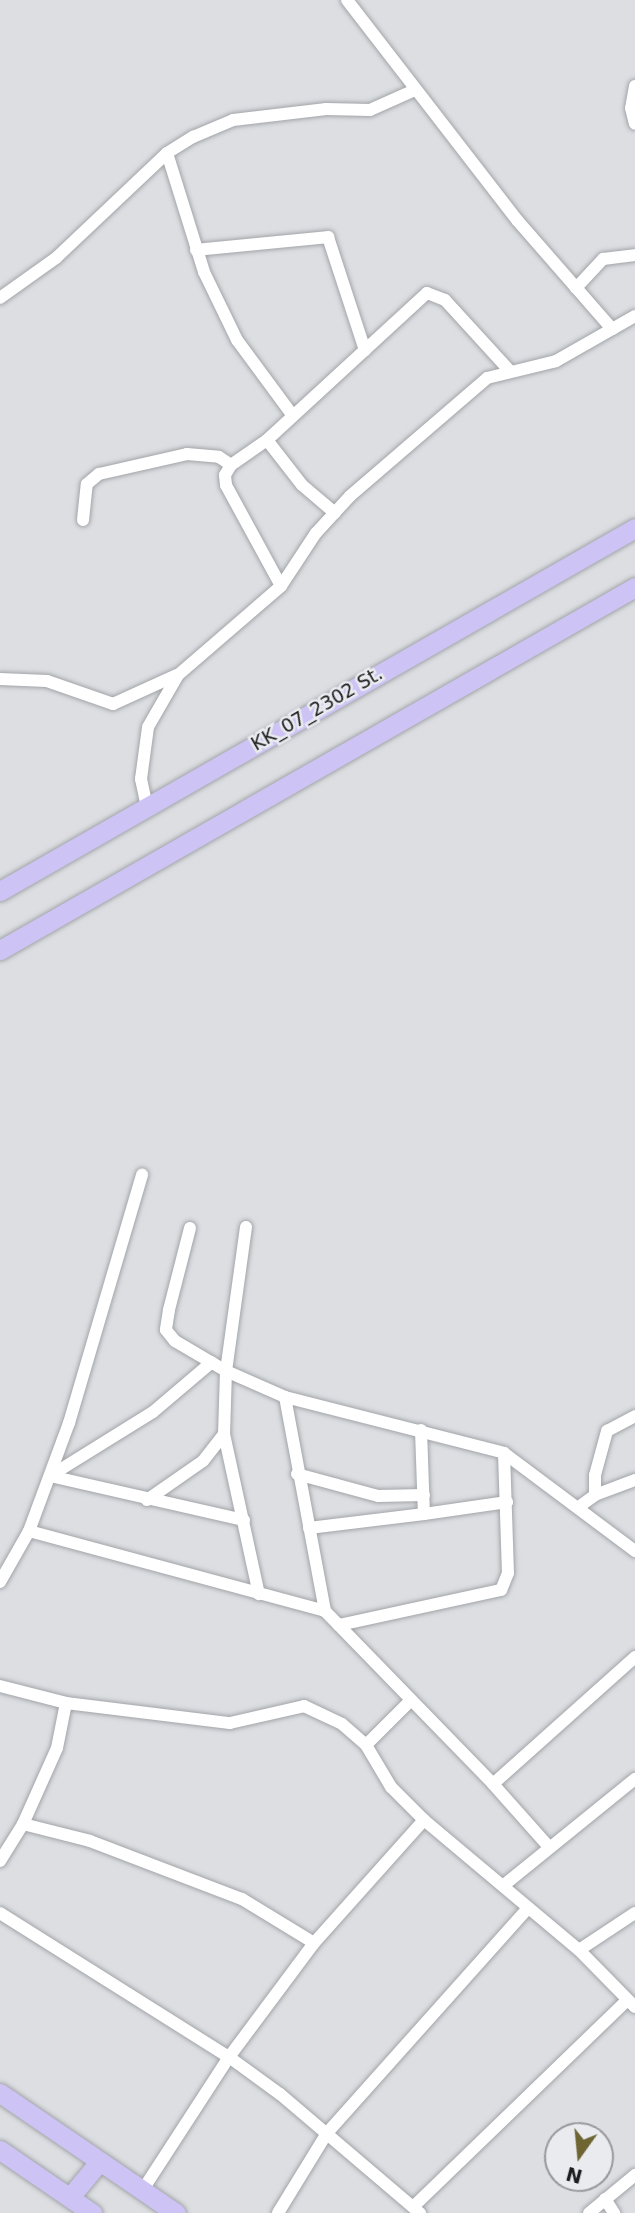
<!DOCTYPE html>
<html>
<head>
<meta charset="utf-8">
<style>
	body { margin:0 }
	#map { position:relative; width:635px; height:2213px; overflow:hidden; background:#dcdee2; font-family:"DejaVu Sans",sans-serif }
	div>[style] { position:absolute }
	.roads { filter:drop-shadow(0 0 2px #a2a5a8) drop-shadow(0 0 2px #a2a5a8) }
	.street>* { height:12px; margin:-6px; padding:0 6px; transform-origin:6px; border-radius:6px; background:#fff }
	.primary>* { height:19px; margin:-9.5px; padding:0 9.5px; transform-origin:9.5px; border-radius:9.5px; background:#cdc3f5 }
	span { translate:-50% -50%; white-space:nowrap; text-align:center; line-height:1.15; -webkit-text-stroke:5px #e9ebef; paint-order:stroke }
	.street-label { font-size:19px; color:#1e1e20 }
	.north { position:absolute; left:544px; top:2122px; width:70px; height:70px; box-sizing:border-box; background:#e9ebef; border:2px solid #98999c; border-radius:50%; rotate:195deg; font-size:19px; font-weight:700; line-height:28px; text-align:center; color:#1e1e20 }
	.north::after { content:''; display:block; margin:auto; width:24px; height:32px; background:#6e6532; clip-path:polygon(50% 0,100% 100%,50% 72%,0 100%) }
</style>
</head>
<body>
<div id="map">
	<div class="roads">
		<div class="street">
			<i style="left:347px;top:0;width:278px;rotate:52.3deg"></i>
			<i style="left:517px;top:220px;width:145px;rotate:48.9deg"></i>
			<i style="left:635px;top:86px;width:22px;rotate:100deg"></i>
			<i style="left:631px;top:108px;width:16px;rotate:76deg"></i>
			<i style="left:167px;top:153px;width:125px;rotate:72.7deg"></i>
			<i style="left:204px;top:272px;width:76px;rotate:64.1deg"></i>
			<i style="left:237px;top:340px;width:94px;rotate:53.6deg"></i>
			<i style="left:196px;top:250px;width:133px;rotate:-5.6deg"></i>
			<i style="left:328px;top:237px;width:119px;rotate:71.9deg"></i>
			<i style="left:576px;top:288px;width:40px;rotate:-47deg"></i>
			<i style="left:603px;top:259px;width:32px;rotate:-7deg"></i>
			<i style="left:0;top:298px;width:69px;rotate:-35.5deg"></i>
			<i style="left:56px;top:258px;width:153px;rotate:-43.4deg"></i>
			<i style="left:167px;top:153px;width:31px;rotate:-32deg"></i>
			<i style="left:193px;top:137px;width:43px;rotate:-23deg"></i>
			<i style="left:233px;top:120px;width:94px;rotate:-6.7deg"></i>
			<i style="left:326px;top:109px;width:44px;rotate:1.3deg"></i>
			<i style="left:370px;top:110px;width:49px;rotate:-24deg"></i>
			<i style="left:267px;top:440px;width:57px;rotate:52.1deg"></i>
			<i style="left:302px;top:485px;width:43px;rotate:40.3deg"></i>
			<i style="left:83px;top:520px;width:36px;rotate:-84deg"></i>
			<i style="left:87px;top:484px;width:16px;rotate:-40deg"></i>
			<i style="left:99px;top:474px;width:90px;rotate:-12.8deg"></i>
			<i style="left:187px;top:454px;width:32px;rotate:5deg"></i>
			<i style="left:219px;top:457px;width:14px;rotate:34deg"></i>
			<i style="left:281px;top:586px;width:115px;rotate:-118.6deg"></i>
			<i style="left:226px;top:485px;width:10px;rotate:-96deg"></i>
			<i style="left:225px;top:475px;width:12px;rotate:-59deg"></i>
			<i style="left:231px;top:465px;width:44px;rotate:-34.8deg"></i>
			<i style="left:267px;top:440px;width:217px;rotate:-42.6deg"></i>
			<i style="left:427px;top:293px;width:19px;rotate:21deg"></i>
			<i style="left:445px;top:300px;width:95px;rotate:47.6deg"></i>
			<i style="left:0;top:679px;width:47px;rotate:2.4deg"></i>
			<i style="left:47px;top:681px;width:70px;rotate:19.2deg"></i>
			<i style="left:113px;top:704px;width:70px;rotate:-24.4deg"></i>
			<i style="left:147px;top:807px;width:29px;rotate:-102deg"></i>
			<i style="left:141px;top:779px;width:52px;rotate:-82.3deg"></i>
			<i style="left:148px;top:727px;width:60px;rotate:-60deg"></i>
			<i style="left:178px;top:675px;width:136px;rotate:-40.8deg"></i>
			<i style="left:281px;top:586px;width:64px;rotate:-56.6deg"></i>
			<i style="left:316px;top:533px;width:50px;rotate:-47.4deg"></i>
			<i style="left:350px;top:496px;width:181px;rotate:-40.7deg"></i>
			<i style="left:487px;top:378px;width:71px;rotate:-13.8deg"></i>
			<i style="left:556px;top:361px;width:91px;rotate:-29.7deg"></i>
			<i style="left:246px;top:1227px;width:145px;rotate:97.9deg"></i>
			<i style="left:226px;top:1371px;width:63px;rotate:91.8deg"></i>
			<i style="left:224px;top:1434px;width:164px;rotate:77.7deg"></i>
			<i style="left:190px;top:1228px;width:85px;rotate:104.4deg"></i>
			<i style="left:169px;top:1310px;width:20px;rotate:99deg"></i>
			<i style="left:166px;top:1330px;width:14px;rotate:51deg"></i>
			<i style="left:175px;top:1341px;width:59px;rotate:30.5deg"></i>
			<i style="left:226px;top:1371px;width:64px;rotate:23.8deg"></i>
			<i style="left:285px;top:1397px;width:226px;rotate:14.3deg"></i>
			<i style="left:504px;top:1453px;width:120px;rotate:88.1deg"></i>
			<i style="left:508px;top:1573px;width:18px;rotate:112deg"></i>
			<i style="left:501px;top:1590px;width:166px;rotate:167.8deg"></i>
			<i style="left:285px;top:1397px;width:218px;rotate:79.4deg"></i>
			<i style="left:421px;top:1430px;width:84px;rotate:88deg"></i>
			<i style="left:424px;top:1514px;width:84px;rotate:-8.2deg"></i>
			<i style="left:504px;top:1453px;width:164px;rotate:36.8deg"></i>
			<i style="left:297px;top:1474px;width:84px;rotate:15.2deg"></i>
			<i style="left:378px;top:1496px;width:46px;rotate:-1.2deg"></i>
			<i style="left:50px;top:1476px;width:199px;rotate:12.8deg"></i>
			<i style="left:50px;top:1476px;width:121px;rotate:-31.9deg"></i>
			<i style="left:153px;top:1412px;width:77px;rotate:-40.3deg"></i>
			<i style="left:595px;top:1495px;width:43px;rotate:-20.6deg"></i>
			<i style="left:147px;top:1500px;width:68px;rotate:-34.9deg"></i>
			<i style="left:203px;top:1461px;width:34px;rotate:-52deg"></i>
			<i style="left:580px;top:1506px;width:19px;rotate:-36deg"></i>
			<i style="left:595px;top:1495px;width:20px;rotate:-90deg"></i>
			<i style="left:595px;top:1475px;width:46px;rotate:-74.7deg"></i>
			<i style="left:607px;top:1431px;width:32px;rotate:-28deg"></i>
			<i style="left:309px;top:1528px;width:116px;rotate:-6.9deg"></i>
			<i style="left:29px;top:1531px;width:307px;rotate:15.1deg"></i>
			<i style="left:325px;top:1611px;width:241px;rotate:45.8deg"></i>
			<i style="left:493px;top:1784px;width:83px;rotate:48.4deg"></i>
			<i style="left:0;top:1582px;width:59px;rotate:-60.4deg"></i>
			<i style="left:29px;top:1531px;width:115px;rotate:-69.7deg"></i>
			<i style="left:69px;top:1423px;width:259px;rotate:-73.6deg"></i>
			<i style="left:0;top:1686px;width:68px;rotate:14.4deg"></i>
			<i style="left:66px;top:1703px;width:165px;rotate:7deg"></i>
			<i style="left:230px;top:1723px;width:76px;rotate:-12.9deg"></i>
			<i style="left:304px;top:1706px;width:42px;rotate:25.3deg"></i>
			<i style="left:342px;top:1724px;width:32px;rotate:41deg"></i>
			<i style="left:366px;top:1745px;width:49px;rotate:59.2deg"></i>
			<i style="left:391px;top:1787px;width:47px;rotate:45deg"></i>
			<i style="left:424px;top:1820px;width:202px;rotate:40deg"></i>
			<i style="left:579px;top:1950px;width:80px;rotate:45.5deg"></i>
			<i style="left:366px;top:1745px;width:62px;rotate:-45deg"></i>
			<i style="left:493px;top:1784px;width:191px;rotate:-41.8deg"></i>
			<i style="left:23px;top:1824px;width:83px;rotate:-65.9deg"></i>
			<i style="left:57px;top:1748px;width:46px;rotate:-78.7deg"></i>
			<i style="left:0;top:1861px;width:44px;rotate:-58.1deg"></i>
			<i style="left:23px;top:1824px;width:69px;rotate:14.2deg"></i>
			<i style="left:90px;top:1841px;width:163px;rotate:20.9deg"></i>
			<i style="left:242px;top:1899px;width:84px;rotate:31.4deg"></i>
			<i style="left:504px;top:1885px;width:169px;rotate:-39deg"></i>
			<i style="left:0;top:1913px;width:271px;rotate:32.2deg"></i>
			<i style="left:229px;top:2057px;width:63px;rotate:36deg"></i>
			<i style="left:280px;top:2094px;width:184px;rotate:40.4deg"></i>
			<i style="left:579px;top:1950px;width:67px;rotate:-33.5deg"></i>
			<i style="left:142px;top:2191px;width:160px;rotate:-57deg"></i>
			<i style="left:229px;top:2057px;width:142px;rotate:-53.3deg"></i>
			<i style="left:314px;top:1943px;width:165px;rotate:-48.2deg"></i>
			<i style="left:605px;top:2199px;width:17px;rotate:57deg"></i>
			<i style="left:414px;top:2206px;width:296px;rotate:-44deg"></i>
			<i style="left:278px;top:2213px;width:94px;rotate:-58.5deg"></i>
			<i style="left:327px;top:2133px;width:302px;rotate:-48.2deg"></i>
			<i style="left:589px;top:2213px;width:60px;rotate:-39.6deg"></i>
		</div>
		<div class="primary">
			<i style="left:0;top:891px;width:731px;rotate:-29.75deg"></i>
			<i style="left:0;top:950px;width:731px;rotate:-29.75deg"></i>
			<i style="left:0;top:2093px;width:213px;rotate:34.3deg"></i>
			<i style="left:0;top:2150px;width:112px;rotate:34.4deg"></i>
			<i style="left:70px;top:2197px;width:45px;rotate:-50.4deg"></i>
		</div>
	</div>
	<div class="street-label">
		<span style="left:317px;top:709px;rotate:-30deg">KK_07_2302 St.</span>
	</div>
	<div class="north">N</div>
</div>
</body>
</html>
